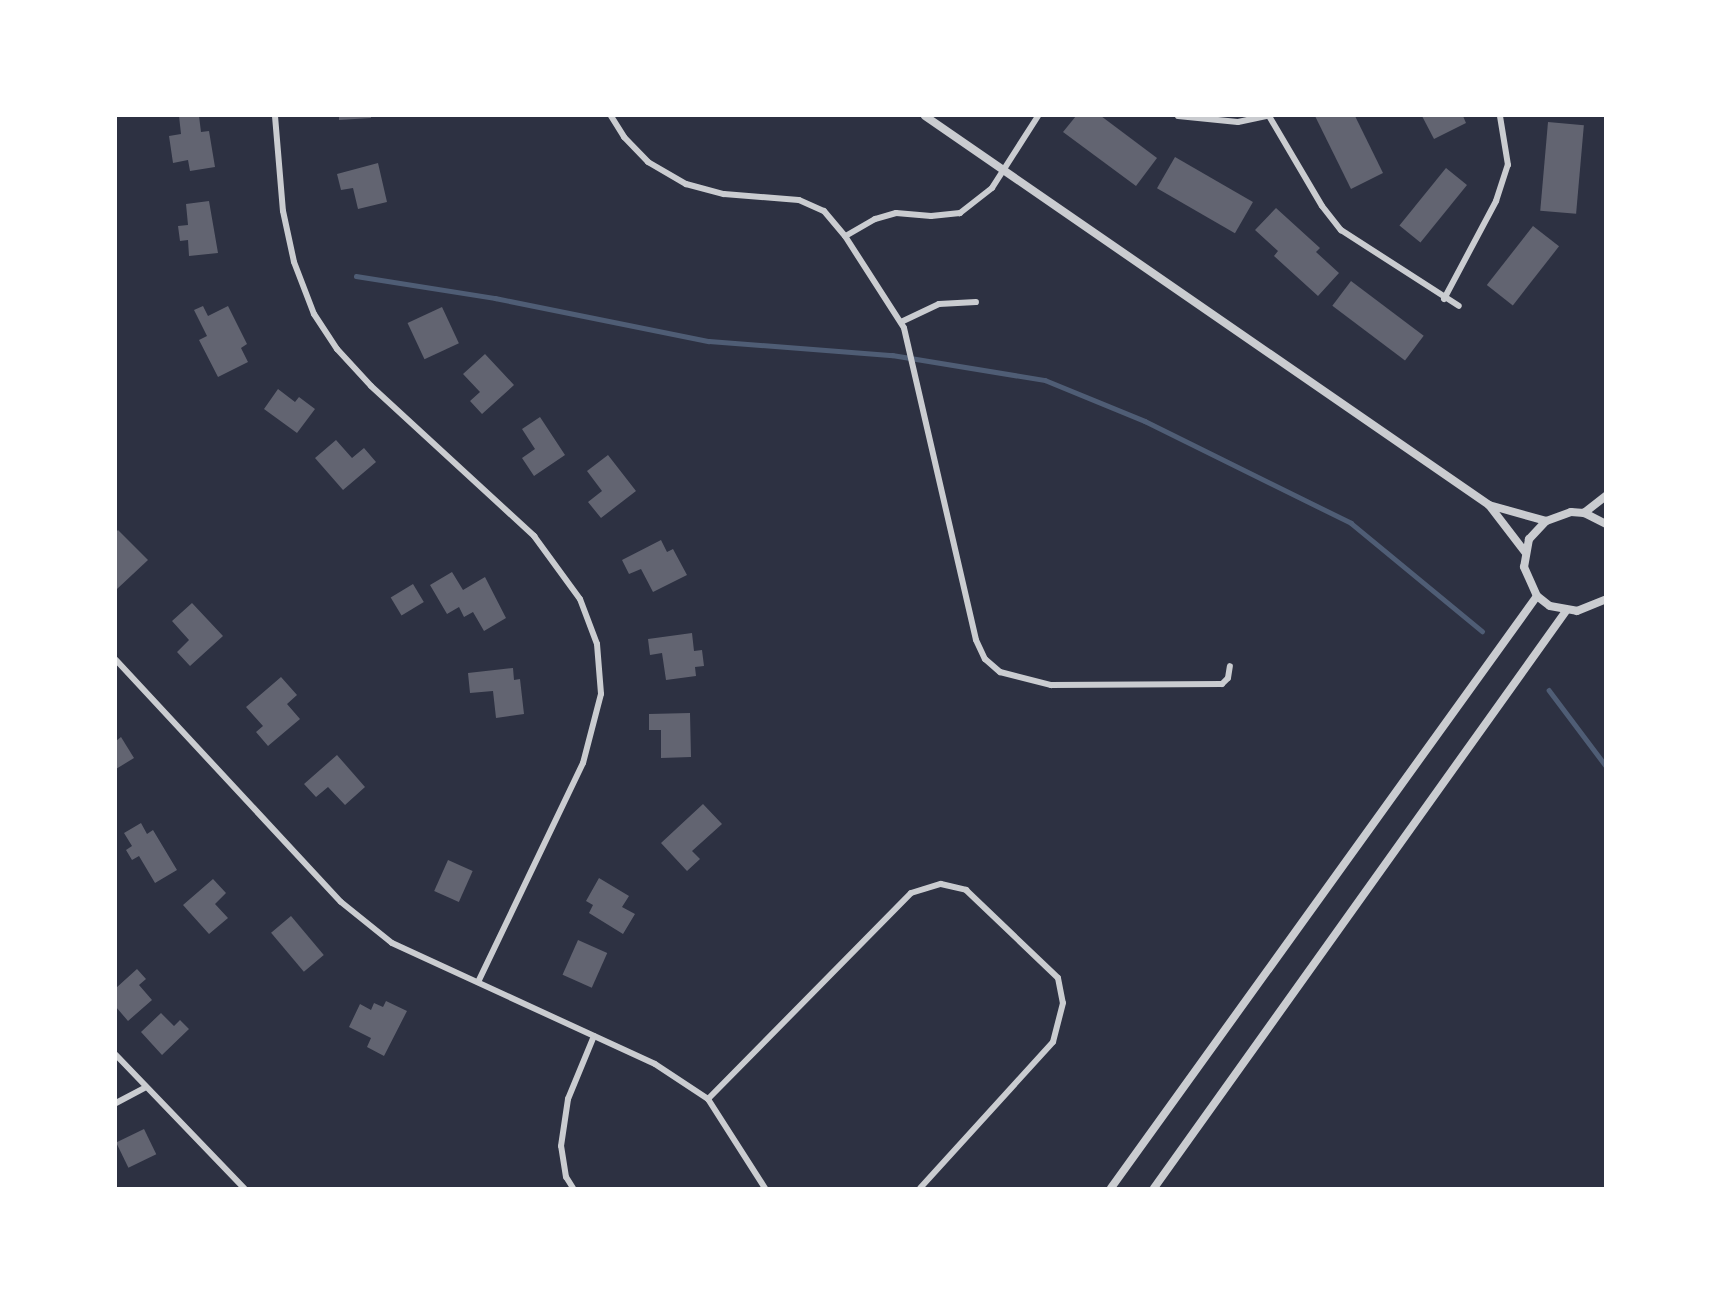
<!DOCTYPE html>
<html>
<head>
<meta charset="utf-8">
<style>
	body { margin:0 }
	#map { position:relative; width:1721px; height:1304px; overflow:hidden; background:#2d3142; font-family:"PT Sans Narrow",sans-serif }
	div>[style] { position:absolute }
	.stream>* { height:4.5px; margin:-2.25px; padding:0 2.25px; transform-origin:2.25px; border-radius:2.25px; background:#4f5d75 }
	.building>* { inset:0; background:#626471; transform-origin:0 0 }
	.minor>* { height:6px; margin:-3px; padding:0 3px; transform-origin:3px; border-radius:3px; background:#caccd0 }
	.tertiary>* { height:8px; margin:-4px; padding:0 4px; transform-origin:4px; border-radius:4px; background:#caccd0 }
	span { translate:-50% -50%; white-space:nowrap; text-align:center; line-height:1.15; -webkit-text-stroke:5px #fff; paint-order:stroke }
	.frame { position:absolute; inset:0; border:117px solid #fff; pointer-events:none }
</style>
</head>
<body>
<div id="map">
	<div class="stream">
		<i style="left:356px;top:276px;width:141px;rotate:9deg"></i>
		<i style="left:495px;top:298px;width:218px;rotate:11.4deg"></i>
		<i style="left:709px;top:341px;width:184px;rotate:4.4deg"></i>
		<i style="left:892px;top:355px;width:155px;rotate:9.3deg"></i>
		<i style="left:1045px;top:380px;width:108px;rotate:22.3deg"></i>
		<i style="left:1145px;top:421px;width:230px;rotate:26.3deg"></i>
		<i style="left:1351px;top:523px;width:170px;rotate:39.5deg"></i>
		<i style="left:1549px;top:690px;width:95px;rotate:53.1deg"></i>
	</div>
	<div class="building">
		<i style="clip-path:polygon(179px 116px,199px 116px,201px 132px,209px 131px,215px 167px,190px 171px,188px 160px,173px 163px,169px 136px,181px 134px)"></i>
		<i style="clip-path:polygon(339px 116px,371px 116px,371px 118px,339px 120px)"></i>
		<i style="clip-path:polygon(1076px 116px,1101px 116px,1157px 158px,1136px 186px,1063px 132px)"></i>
		<i style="clip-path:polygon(1315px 116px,1355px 116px,1383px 173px,1351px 189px)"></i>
		<i style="clip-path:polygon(1422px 116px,1463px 116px,1466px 123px,1434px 139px)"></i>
		<i style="left:1548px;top:122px;width:36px;height:89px;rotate:5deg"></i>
		<i style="left:1175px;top:157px;width:90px;height:36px;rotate:30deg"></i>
		<i style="clip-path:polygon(378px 163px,387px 202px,358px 209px,353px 188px,341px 190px,337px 174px)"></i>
		<i style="left:1446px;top:168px;width:27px;height:74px;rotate:39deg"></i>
		<i style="clip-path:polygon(209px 201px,218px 253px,189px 256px,188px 240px,180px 241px,178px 226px,188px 225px,186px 204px)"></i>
		<i style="clip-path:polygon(1276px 208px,1320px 248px,1316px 252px,1339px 273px,1318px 296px,1274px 256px,1278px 251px,1255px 230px)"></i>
		<i style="left:1533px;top:226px;width:33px;height:75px;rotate:38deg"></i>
		<i style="left:1351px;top:281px;width:91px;height:31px;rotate:37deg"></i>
		<i style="clip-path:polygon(203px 306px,208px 316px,228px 306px,247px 344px,241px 348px,248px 362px,218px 377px,199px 340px,207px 336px,194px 310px)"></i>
		<i style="left:442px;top:307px;width:40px;height:38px;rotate:65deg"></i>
		<i style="clip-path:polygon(485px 354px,514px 385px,482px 414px,470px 401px,480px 392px,463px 374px)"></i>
		<i style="clip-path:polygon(278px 389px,295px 402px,299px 397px,315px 409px,297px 433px,264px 409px)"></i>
		<i style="clip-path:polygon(540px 417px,565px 455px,534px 476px,522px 458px,535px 449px,522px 429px)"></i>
		<i style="clip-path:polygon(336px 440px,352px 458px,364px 448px,376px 462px,343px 490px,315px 458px)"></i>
		<i style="clip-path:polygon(608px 455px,636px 491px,601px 518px,588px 502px,602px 491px,587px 471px)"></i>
		<i style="clip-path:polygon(118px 530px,148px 560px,117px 589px,116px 532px)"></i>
		<i style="clip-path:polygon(661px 540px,667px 552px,673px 549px,687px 575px,653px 592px,641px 569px,629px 574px,622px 560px)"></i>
		<i style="clip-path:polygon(452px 572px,463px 590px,485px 577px,506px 618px,484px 631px,473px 612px,464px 617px,459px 607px,447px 614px,430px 585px)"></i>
		<i style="left:413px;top:584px;width:21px;height:26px;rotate:59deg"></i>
		<i style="clip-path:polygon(192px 603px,223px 636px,190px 666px,177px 652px,189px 640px,172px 621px)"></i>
		<i style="clip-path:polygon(692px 633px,694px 651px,702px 650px,704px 666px,695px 667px,696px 676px,666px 680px,662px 653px,650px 655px,648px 639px)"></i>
		<i style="clip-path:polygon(513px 668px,514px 680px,520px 679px,524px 714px,496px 718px,493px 691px,470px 693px,468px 673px)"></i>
		<i style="clip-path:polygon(281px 677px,297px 695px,287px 704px,300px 719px,268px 746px,256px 732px,263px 726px,246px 707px)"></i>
		<i style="clip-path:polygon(690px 713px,691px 757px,661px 758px,661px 730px,649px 730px,649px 714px)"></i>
		<i style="clip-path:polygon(121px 737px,134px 758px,116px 769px,116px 741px)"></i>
		<i style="clip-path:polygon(337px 755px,365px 787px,345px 805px,328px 787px,316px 797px,304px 784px)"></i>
		<i style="clip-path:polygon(703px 804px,722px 824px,692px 851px,700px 859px,687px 871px,661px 843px)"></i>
		<i style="clip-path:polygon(141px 823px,147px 834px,153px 830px,177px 870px,155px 883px,139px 856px,132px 860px,126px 850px,132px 846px,124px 833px)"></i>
		<i style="left:448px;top:860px;width:27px;height:34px;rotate:24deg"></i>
		<i style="clip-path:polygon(599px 878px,629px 896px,622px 907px,635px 914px,623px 934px,589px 913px,593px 905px,586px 901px)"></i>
		<i style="clip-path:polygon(213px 879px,226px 893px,215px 904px,228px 918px,209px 934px,183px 905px)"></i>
		<i style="left:291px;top:916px;width:51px;height:26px;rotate:50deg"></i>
		<i style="left:578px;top:940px;width:32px;height:38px;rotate:24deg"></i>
		<i style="clip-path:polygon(137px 969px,146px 979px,139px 985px,152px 1000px,128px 1021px,116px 1007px,116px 988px)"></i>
		<i style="clip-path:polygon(386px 1001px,407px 1011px,384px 1056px,367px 1047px,371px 1038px,349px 1027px,360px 1004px,371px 1010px,374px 1003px,383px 1007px)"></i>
		<i style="clip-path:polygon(161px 1013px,174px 1026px,180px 1020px,189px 1029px,162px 1055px,141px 1032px)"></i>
		<i style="left:144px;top:1129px;width:28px;height:31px;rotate:64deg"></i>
	</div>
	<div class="minor">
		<i style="left:275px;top:116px;width:95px;rotate:85.2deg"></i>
		<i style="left:283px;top:211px;width:52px;rotate:77.8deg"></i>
		<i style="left:294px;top:262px;width:56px;rotate:69deg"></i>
		<i style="left:314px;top:314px;width:42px;rotate:56.7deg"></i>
		<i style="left:337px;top:349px;width:50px;rotate:47.4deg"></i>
		<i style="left:371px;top:386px;width:222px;rotate:42.6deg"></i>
		<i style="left:534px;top:536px;width:78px;rotate:53.9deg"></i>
		<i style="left:580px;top:599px;width:48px;rotate:69.3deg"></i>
		<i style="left:597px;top:644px;width:50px;rotate:85.4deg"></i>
		<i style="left:601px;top:694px;width:71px;rotate:104.6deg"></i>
		<i style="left:583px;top:763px;width:243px;rotate:115.6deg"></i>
		<i style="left:611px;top:116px;width:25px;rotate:58deg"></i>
		<i style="left:624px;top:137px;width:35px;rotate:46deg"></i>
		<i style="left:648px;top:162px;width:44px;rotate:30.1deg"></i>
		<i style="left:686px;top:184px;width:39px;rotate:15deg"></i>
		<i style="left:724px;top:194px;width:75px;rotate:4.6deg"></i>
		<i style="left:799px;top:200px;width:27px;rotate:24deg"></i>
		<i style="left:824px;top:211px;width:33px;rotate:50deg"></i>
		<i style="left:1038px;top:116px;width:85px;rotate:122.6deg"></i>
		<i style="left:992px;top:188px;width:41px;rotate:142deg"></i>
		<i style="left:960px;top:213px;width:29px;rotate:174deg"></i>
		<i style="left:931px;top:216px;width:35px;rotate:-175deg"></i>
		<i style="left:896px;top:213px;width:22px;rotate:164deg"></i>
		<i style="left:875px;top:219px;width:34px;rotate:150deg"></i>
		<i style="left:845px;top:236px;width:109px;rotate:57.3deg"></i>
		<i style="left:904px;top:328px;width:320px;rotate:77deg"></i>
		<i style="left:976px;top:640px;width:21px;rotate:65deg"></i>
		<i style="left:985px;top:659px;width:20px;rotate:41deg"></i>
		<i style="left:1000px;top:672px;width:53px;rotate:14.3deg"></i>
		<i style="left:1051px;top:685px;width:171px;rotate:-0.3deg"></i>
		<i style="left:1222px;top:684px;width:8px;rotate:-45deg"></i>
		<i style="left:1228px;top:678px;width:12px;rotate:-81deg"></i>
		<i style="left:1178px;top:116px;width:60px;rotate:5.7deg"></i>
		<i style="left:1238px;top:122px;width:30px;rotate:-12deg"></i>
		<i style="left:1269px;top:116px;width:104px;rotate:59.5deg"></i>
		<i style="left:1322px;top:206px;width:31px;rotate:52deg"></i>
		<i style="left:1341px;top:230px;width:140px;rotate:32.8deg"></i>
		<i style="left:1444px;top:299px;width:111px;rotate:-62deg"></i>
		<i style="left:1496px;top:201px;width:38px;rotate:-72deg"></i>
		<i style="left:1508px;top:165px;width:50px;rotate:-99.3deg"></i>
		<i style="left:901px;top:322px;width:42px;rotate:-25.3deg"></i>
		<i style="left:939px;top:304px;width:37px;rotate:-3deg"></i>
		<i style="left:116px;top:660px;width:330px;rotate:47.1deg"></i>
		<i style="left:341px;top:902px;width:65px;rotate:38.8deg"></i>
		<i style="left:392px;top:943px;width:289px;rotate:24.7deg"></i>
		<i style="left:655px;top:1064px;width:64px;rotate:33.4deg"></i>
		<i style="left:708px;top:1099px;width:106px;rotate:57.4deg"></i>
		<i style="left:116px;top:1055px;width:185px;rotate:46.1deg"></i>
		<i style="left:708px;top:1099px;width:289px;rotate:-45.4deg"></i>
		<i style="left:911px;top:893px;width:31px;rotate:-17deg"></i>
		<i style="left:941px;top:884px;width:26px;rotate:13deg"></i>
		<i style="left:966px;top:890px;width:127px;rotate:43.7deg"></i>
		<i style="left:1058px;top:978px;width:25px;rotate:79deg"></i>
		<i style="left:1063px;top:1003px;width:40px;rotate:104.4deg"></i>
		<i style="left:1053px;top:1042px;width:197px;rotate:132.3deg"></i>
		<i style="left:116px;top:1103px;width:34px;rotate:-28deg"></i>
		<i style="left:573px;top:1188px;width:13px;rotate:-122deg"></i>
		<i style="left:566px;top:1177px;width:31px;rotate:-99deg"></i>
		<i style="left:561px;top:1146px;width:48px;rotate:-81.5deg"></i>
		<i style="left:568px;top:1099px;width:68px;rotate:-67.6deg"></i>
	</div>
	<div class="tertiary">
		<i style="left:925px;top:116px;width:685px;rotate:34.59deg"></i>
		<i style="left:1489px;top:505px;width:59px;rotate:52.5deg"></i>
		<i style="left:1489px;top:505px;width:59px;rotate:15.7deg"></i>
		<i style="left:1584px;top:513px;width:28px;rotate:-38deg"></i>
		<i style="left:1606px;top:524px;width:25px;rotate:-153deg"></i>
		<i style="left:1584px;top:513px;width:13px;rotate:-176deg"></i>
		<i style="left:1571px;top:512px;width:27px;rotate:160deg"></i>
		<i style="left:1546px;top:521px;width:25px;rotate:133deg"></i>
		<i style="left:1529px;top:539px;width:28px;rotate:100deg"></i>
		<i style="left:1524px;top:567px;width:32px;rotate:66deg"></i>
		<i style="left:1537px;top:596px;width:16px;rotate:38deg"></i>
		<i style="left:1550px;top:606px;width:27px;rotate:10deg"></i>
		<i style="left:1577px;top:611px;width:31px;rotate:-22deg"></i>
		<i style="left:1111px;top:1188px;width:729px;rotate:-54.26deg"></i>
		<i style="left:1154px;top:1188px;width:709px;rotate:-54.47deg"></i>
	</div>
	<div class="frame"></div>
</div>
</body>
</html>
